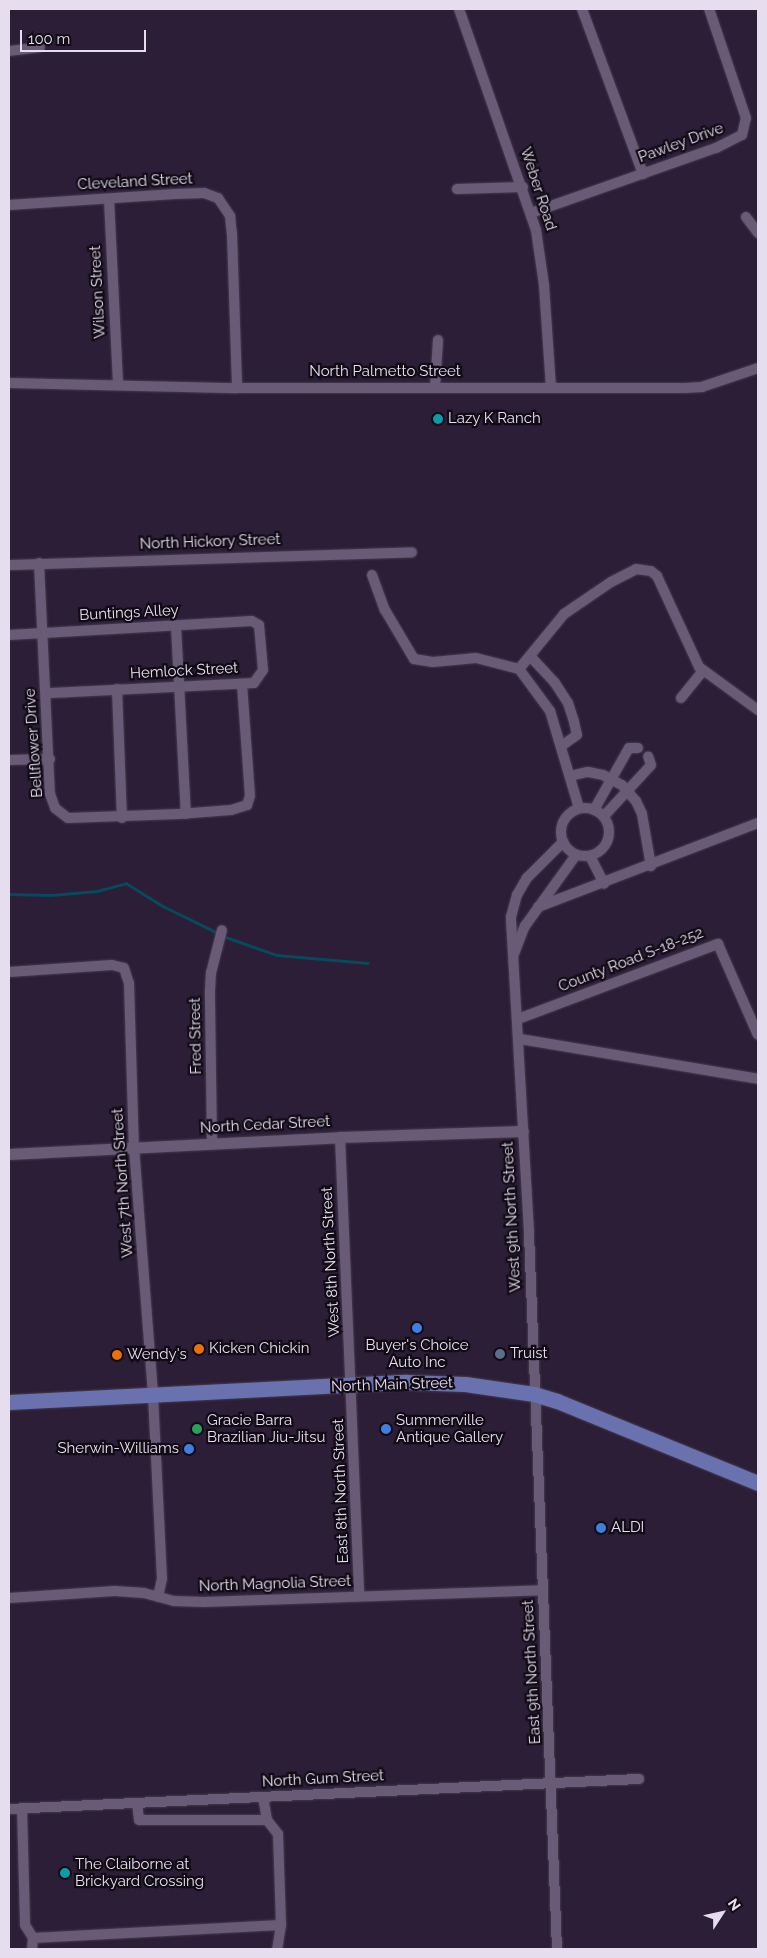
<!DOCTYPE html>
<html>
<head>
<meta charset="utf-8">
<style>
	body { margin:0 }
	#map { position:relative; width:767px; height:1958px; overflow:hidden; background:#2b1e36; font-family:Raleway,sans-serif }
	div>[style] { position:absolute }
	.stream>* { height:2.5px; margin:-1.25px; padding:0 1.25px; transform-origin:1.25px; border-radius:1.25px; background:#064a5c }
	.roads { filter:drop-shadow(0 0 1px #463b4f) drop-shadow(0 0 1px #463b4f) }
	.minor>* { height:10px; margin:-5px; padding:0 5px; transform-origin:5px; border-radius:5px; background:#695a76 }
	.minor>.ring { margin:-5px; padding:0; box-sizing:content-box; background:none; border:10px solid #695a76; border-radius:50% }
	.tertiary>* { height:11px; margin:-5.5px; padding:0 5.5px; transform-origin:5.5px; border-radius:5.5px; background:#695a76 }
	.primary>* { height:15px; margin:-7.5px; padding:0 7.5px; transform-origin:7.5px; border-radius:7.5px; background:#6a71af }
	.dots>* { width:14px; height:14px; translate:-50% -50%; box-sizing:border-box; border:2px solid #110b16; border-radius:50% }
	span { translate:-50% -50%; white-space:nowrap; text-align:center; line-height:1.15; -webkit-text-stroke:4.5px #110b16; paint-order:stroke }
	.street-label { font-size:15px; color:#e6deee }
	.poi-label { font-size:15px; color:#e6deee }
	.left { translate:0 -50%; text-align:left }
	.right { translate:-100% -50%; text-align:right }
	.frame { position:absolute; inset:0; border:10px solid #e6deee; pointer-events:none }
	.north { position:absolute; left:697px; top:1888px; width:50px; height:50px; -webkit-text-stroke:4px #110b16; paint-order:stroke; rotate:55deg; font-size:14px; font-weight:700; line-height:20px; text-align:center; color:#e6deee }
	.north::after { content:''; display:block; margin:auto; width:18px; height:22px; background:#e6deee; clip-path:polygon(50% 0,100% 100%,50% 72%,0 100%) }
	.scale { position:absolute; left:20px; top:30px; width:126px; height:22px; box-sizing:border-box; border:2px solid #e6deee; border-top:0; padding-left:6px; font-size:15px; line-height:18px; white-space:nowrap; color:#e6deee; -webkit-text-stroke:4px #110b16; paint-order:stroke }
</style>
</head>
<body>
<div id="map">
	<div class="stream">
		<i style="left:9px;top:894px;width:42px;rotate:1.4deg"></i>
		<i style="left:51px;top:895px;width:46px;rotate:-5deg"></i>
		<i style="left:97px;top:891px;width:30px;rotate:-15deg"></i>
		<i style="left:126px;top:883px;width:44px;rotate:31.9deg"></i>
		<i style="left:163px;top:906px;width:61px;rotate:26.1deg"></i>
		<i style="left:223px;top:936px;width:57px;rotate:19.4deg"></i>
		<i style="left:277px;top:955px;width:91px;rotate:5deg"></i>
	</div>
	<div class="roads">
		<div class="minor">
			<i style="left:459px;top:9px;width:234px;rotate:70.8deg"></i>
			<i style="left:536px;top:230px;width:56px;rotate:81.7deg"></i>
			<i style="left:544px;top:285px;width:102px;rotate:86.1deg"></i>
			<i style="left:582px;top:9px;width:176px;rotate:69.7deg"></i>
			<i style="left:9px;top:51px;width:31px;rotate:-7deg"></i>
			<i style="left:457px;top:189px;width:66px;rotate:-1.7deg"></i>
			<i style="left:109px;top:199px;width:185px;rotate:87.2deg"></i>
			<i style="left:9px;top:205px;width:166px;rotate:-3.8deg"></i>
			<i style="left:175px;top:194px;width:29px;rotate:-2deg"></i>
			<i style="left:204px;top:193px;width:15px;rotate:20deg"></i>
			<i style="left:218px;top:198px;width:22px;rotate:56deg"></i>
			<i style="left:230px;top:216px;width:18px;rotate:84deg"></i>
			<i style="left:232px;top:234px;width:154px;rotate:88.1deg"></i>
			<i style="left:531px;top:213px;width:196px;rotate:-19.4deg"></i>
			<i style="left:716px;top:148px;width:29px;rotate:-27deg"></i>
			<i style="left:742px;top:135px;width:17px;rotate:-77deg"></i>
			<i style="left:746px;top:118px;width:115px;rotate:-108.7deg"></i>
			<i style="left:746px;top:217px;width:20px;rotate:53deg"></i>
			<i style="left:9px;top:383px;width:228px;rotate:1.3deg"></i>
			<i style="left:237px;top:388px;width:448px"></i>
			<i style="left:685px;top:388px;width:17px;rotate:-3deg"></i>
			<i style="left:702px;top:387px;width:59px;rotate:-18.7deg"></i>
			<i style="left:435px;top:387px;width:47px;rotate:-86.3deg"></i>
			<i style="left:39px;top:563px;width:231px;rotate:87.3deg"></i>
			<i style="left:50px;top:794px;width:15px;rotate:70deg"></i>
			<i style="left:55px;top:808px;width:16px;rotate:38deg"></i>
			<i style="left:68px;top:818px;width:111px;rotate:-2.1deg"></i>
			<i style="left:179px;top:814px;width:52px;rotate:-4.4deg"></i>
			<i style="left:231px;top:810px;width:17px;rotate:-17deg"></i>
			<i style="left:247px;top:805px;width:9px;rotate:-72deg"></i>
			<i style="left:250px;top:796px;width:112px;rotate:-94.1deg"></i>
			<i style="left:9px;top:565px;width:403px;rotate:-1.8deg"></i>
			<i style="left:372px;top:575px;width:37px;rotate:70deg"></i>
			<i style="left:385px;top:610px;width:57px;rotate:59.4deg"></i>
			<i style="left:414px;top:659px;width:19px;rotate:9deg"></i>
			<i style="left:433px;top:662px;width:43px;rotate:-5.3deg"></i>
			<i style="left:476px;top:658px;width:44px;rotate:14.3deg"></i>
			<i style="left:176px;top:626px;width:188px;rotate:87deg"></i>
			<i style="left:9px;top:635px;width:243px;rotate:-3.3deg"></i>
			<i style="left:252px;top:621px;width:8px;rotate:30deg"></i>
			<i style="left:259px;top:625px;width:45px;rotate:84.9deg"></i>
			<i style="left:263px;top:670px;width:16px;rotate:125deg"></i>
			<i style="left:254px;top:683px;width:208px;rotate:177.2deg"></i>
			<i style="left:530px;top:656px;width:37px;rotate:47deg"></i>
			<i style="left:555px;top:683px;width:24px;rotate:57deg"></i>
			<i style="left:568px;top:703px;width:20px;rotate:72deg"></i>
			<i style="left:574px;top:722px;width:13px;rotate:77deg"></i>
			<i style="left:577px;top:735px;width:19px;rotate:145deg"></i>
			<i style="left:117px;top:689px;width:129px;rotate:87.8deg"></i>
			<i style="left:681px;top:698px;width:35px;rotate:-51deg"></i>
			<i style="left:9px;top:760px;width:41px;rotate:-1.4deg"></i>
			<i style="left:570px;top:776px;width:18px;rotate:-13deg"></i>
			<i style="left:588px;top:772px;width:15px;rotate:11deg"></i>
			<i style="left:603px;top:775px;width:21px;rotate:28deg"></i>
			<i style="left:622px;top:785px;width:21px;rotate:49deg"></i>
			<i style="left:636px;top:801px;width:14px;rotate:65deg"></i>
			<i style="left:642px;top:814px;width:53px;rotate:80.2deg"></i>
			<i class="ring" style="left:561px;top:808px;width:38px;height:38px"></i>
			<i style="left:579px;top:808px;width:101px;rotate:-106.6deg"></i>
			<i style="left:550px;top:711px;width:52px;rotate:-126.4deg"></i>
			<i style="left:519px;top:669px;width:71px;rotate:-50.7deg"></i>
			<i style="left:564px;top:614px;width:57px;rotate:-34.2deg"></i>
			<i style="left:611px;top:582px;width:28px;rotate:-27deg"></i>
			<i style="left:636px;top:569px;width:15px;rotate:8deg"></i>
			<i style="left:651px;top:571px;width:8px;rotate:40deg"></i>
			<i style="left:657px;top:576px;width:100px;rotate:65.2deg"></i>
			<i style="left:699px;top:667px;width:73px;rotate:36.1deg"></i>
			<i style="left:594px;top:810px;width:71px;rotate:-60.6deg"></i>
			<i style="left:629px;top:748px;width:9px"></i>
			<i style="left:604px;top:816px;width:69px;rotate:-47.3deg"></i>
			<i style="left:651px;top:765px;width:9px;rotate:-108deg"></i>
			<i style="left:590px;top:856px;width:31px;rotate:63deg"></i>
			<i style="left:538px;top:907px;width:235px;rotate:-20.9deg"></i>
			<i style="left:514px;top:954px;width:30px;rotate:-69deg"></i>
			<i style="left:525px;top:926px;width:87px;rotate:-54.3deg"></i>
			<i style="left:9px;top:972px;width:103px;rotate:-3.9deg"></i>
			<i style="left:112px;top:965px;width:12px;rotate:14deg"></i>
			<i style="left:124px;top:968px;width:16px;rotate:72deg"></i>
			<i style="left:129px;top:983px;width:164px;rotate:88.3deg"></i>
			<i style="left:134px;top:1147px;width:249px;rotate:85.6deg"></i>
			<i style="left:153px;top:1395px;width:184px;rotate:87.2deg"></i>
			<i style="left:162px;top:1579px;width:18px;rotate:103deg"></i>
			<i style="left:518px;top:1019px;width:214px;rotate:-20.6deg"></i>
			<i style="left:718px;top:944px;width:99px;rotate:66.3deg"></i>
			<i style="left:520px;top:1039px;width:241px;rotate:9.5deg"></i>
			<i style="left:340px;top:1137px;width:459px;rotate:87.6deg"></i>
			<i style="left:212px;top:1143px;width:152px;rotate:-90.8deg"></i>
			<i style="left:210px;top:991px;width:18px;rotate:-87deg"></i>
			<i style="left:211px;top:973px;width:44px;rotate:-75.7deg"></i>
			<i style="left:9px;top:1598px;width:106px;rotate:-3.8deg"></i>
			<i style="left:115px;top:1591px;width:29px;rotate:4deg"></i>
			<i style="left:144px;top:1593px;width:31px;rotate:15deg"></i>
			<i style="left:174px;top:1601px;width:30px;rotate:2deg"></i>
			<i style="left:204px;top:1602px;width:339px;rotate:-2deg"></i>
			<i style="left:263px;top:1797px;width:23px;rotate:80deg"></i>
			<i style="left:267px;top:1820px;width:18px;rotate:52deg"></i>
			<i style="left:278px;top:1834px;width:91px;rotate:88.1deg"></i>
			<i style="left:137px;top:1803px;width:17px;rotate:83deg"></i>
			<i style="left:139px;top:1820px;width:128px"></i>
			<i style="left:22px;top:1808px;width:117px;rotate:88.5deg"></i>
			<i style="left:25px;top:1925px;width:15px;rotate:58deg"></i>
			<i style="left:33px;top:1938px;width:11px;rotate:95deg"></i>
			<i style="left:9px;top:1809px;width:631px;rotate:-2.73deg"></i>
			<i style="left:33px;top:1938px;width:248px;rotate:-3deg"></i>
			<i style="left:281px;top:1925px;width:24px;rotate:99deg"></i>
			<i style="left:557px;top:1949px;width:718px;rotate:-92.24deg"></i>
			<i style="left:529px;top:1232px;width:316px;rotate:-93.3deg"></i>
			<i style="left:511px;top:917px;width:23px;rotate:-75deg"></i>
			<i style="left:517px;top:895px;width:20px;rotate:-60deg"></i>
			<i style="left:527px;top:878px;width:51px;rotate:-45deg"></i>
		</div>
		<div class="tertiary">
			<i style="left:9px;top:1154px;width:331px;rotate:-2.9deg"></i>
			<i style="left:340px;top:1137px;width:183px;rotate:-1.9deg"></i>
		</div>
		<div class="primary">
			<i style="left:9px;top:1402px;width:398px;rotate:-2.9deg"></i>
			<i style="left:406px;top:1382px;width:59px;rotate:1.9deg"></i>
			<i style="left:465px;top:1384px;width:70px;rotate:8.2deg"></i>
			<i style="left:534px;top:1394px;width:24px;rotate:17deg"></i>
			<i style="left:557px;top:1401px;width:217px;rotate:22.2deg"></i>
		</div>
	</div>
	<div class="dots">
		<i style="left:438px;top:419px;background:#0f9aa8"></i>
		<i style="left:417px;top:1328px;background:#3f7fe0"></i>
		<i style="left:199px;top:1349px;background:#e8710a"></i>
		<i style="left:500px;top:1354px;background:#5c6f8a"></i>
		<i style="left:117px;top:1355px;background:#e8710a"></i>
		<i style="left:197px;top:1429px;background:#2e9e5b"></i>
		<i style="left:386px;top:1429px;background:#3f7fe0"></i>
		<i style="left:189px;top:1449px;background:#3f7fe0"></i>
		<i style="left:601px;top:1528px;background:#3f7fe0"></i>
		<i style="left:65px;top:1873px;background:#0f9aa8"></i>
	</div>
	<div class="street-label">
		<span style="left:681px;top:143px;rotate:-20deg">Pawley Drive</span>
		<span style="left:135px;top:182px;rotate:-3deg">Cleveland Street</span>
		<span style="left:538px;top:189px;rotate:72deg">Weber Road</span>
		<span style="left:98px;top:292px;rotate:-93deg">Wilson Street</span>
		<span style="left:385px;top:372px">North Palmetto Street</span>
		<span style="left:210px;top:542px;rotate:-2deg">North Hickory Street</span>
		<span style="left:129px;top:613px;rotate:-3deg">Buntings Alley</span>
		<span style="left:184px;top:671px;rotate:-3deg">Hemlock Street</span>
		<span style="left:34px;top:743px;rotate:-94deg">Bellflower Drive</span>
		<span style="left:631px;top:960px;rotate:-21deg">County Road S-18-252</span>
		<span style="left:196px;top:1036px;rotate:-91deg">Fred Street</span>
		<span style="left:265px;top:1125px;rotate:-3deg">North Cedar Street</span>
		<span style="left:123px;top:1183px;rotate:-94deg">West 7th North Street</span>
		<span style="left:512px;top:1217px;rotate:-93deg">West 9th North Street</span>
		<span style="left:331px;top:1262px;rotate:-93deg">West 8th North Street</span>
		<span style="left:392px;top:1385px;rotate:-2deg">North Main Street</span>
		<span style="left:341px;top:1491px;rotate:-92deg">East 8th North Street</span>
		<span style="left:275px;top:1584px;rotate:-2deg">North Magnolia Street</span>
		<span style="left:532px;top:1672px;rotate:-93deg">East 9th North Street</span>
		<span style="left:323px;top:1779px;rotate:-3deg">North Gum Street</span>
	</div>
	<div class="poi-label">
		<span class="left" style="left:448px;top:419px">Lazy K Ranch</span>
		<span style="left:417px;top:1354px">Buyer's Choice<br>Auto Inc</span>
		<span class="left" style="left:209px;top:1349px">Kicken Chickin</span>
		<span class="left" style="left:510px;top:1354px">Truist</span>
		<span class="left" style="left:127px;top:1355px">Wendy's</span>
		<span class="left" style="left:207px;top:1429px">Gracie Barra<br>Brazilian Jiu-Jitsu</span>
		<span class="left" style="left:396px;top:1429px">Summerville<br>Antique Gallery</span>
		<span class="right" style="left:179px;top:1449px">Sherwin-Williams</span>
		<span class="left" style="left:611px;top:1528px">ALDI</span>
		<span class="left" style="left:75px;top:1873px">The Claiborne at<br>Brickyard Crossing</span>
	</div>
	<div class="frame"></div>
	<div class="north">N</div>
	<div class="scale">100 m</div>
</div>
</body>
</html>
